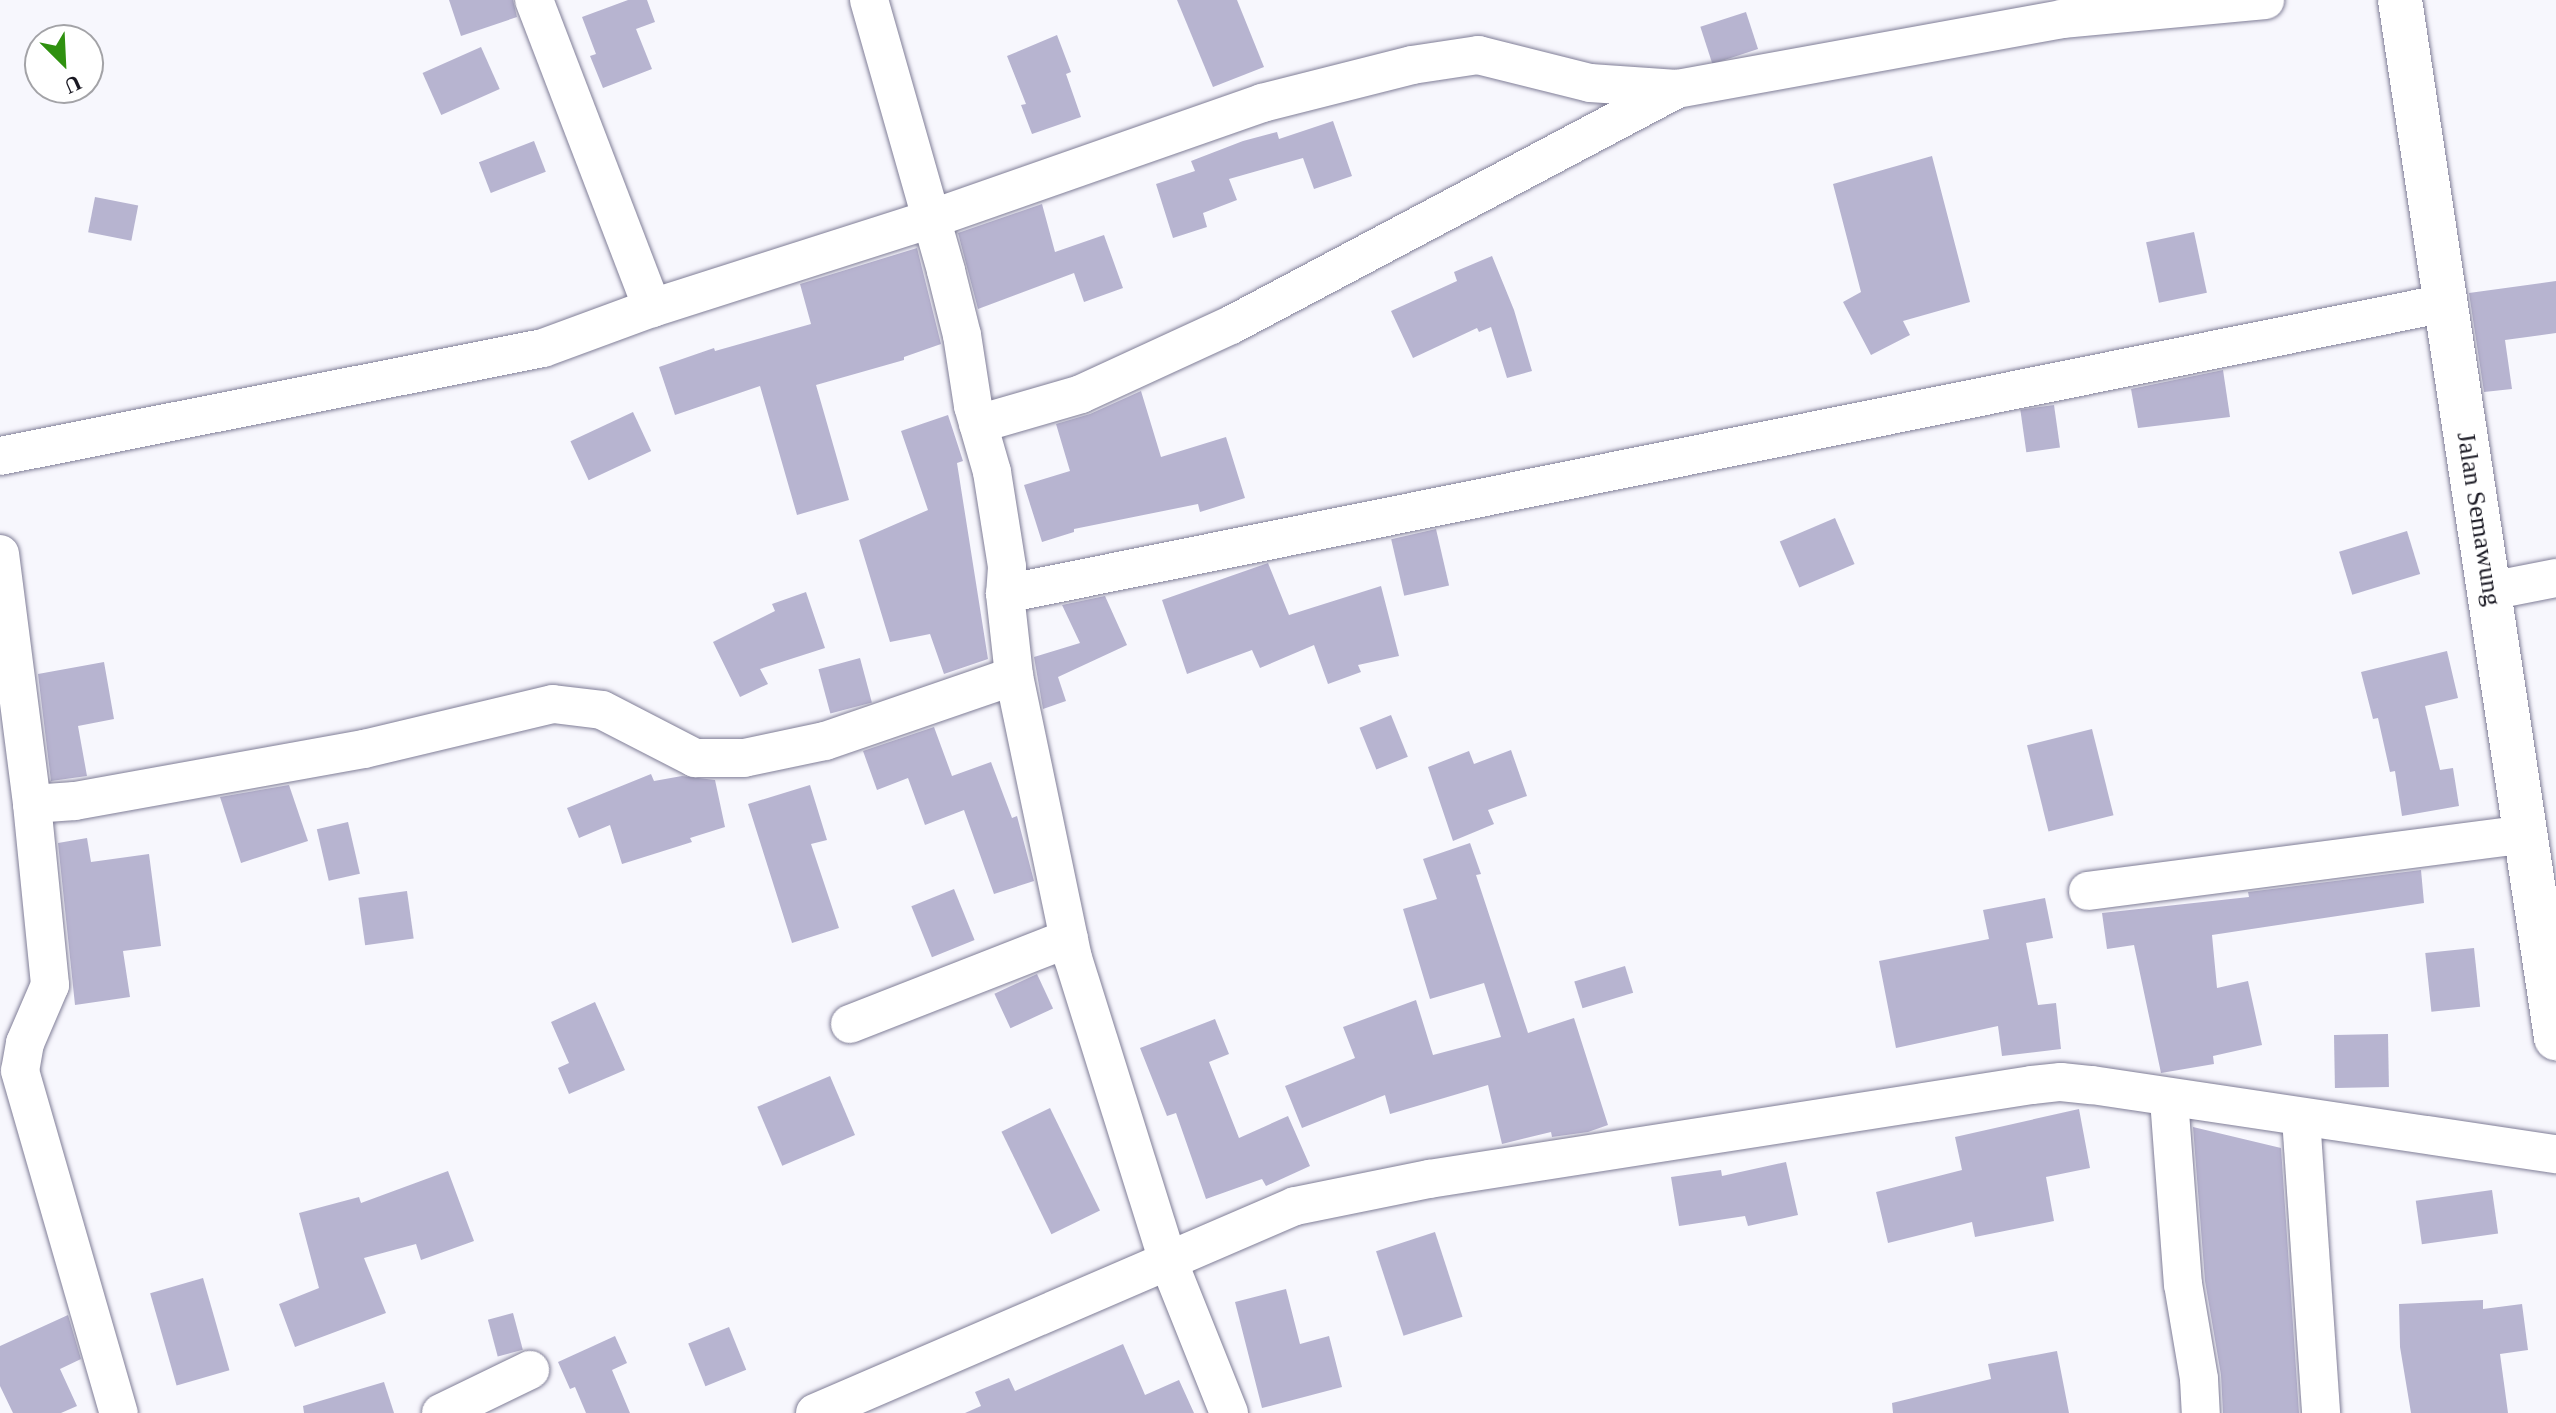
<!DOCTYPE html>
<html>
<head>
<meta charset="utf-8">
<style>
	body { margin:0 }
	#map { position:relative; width:2556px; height:1413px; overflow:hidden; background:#f7f7fd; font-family:"Times New Roman",serif }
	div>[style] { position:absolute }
	.building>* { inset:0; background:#b7b4d0; transform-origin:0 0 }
	.roads { filter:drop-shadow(0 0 2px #807e97) drop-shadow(0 0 2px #807e97) }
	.street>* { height:38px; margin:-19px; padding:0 19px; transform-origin:19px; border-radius:19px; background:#fff }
	.secondary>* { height:44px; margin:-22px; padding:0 22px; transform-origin:22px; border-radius:22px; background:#fff }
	span { translate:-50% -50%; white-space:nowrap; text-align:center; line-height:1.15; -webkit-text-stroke:8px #fff; paint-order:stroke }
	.street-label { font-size:26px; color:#1a1923 }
	.north { position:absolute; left:24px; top:24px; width:80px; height:80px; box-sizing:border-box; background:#fff; border:2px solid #a3a3a7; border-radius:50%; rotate:156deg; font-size:22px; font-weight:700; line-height:32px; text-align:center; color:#1a1923 }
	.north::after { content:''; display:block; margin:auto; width:28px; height:36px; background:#2f9110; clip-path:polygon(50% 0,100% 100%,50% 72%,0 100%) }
</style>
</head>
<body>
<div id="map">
	<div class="building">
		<i style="clip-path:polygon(449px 0,513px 0,517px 17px,461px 36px)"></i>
		<i style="clip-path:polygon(628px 0,647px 0,655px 22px,636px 29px,652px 69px,603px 88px,590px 56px,596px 54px,582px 17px)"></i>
		<i style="clip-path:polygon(1177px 0,1237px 0,1264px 67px,1213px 87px)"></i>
		<i style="left:1746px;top:12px;width:39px;height:48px;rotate:72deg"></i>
		<i style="clip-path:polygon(1057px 35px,1071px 72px,1066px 74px,1081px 117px,1032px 134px,1021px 105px,1026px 104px,1007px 56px)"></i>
		<i style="left:481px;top:47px;width:46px;height:64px;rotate:66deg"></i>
		<i style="clip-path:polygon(1333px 121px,1352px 176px,1314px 189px,1303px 158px,1229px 179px,1237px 200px,1203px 213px,1207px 227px,1173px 238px,1156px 184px,1195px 171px,1191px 161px,1243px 141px,1277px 132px,1279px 139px)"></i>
		<i style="left:534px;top:141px;width:33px;height:59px;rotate:69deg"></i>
		<i style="clip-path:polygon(1932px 156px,1970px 302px,1903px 321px,1910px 335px,1871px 355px,1843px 302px,1861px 292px,1833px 184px)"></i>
		<i style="left:95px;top:197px;width:44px;height:36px;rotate:11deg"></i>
		<i style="clip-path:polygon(1042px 204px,1055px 252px,1104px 235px,1123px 288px,1084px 302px,1074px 273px,978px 309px,958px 233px)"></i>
		<i style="left:2194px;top:232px;width:62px;height:49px;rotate:78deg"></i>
		<i style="clip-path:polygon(917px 248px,941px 344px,904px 357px,904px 360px,816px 385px,849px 500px,797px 515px,760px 386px,675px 415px,659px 367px,714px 348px,715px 351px,811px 324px,800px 284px)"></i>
		<i style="clip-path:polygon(1492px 256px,1514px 310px,1532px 371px,1507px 378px,1491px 327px,1479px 332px,1477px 328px,1413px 358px,1391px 311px,1457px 281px,1454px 272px)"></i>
		<i style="clip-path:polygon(2556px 281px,2556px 333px,2505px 340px,2512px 389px,2484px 392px,2469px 293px)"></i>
		<i style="clip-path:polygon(2223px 370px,2230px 417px,2138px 428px,2131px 389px)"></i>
		<i style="clip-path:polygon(1141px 391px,1161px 457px,1226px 437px,1245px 498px,1200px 512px,1198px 504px,1074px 529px,1074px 532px,1042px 542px,1024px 485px,1070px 471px,1056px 424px,1090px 414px)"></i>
		<i style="left:2054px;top:405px;width:43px;height:34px;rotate:82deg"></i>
		<i style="left:633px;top:412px;width:43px;height:69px;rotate:65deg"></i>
		<i style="clip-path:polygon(948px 415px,963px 461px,957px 463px,988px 659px,944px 674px,930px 634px,890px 642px,859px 540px,928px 510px,901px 431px)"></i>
		<i style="left:1835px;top:518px;width:50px;height:60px;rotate:67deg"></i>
		<i style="left:1436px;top:529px;width:58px;height:46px;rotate:77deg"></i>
		<i style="left:2407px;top:531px;width:45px;height:71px;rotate:73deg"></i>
		<i style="clip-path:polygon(1268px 563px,1289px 615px,1381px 586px,1399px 656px,1358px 665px,1361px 672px,1328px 684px,1314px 645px,1260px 668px,1252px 650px,1187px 674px,1162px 600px)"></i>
		<i style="clip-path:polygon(806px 592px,825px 648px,760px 669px,768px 684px,740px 697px,713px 642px,775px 611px,772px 604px)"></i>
		<i style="clip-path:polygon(1105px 596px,1127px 645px,1058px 677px,1066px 701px,1043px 709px,1034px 657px,1080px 643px,1062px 605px)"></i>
		<i style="clip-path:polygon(2447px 651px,2458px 698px,2425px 706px,2440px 770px,2453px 768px,2459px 806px,2402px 816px,2395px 771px,2390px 772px,2378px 718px,2373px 719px,2361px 672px)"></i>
		<i style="left:860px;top:658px;width:46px;height:43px;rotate:75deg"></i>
		<i style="clip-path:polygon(104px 662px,114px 719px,78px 726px,87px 776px,51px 781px,38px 674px)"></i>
		<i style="left:1391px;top:715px;width:45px;height:34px;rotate:68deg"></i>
		<i style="clip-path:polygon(934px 727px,952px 776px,991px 762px,1012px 818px,1017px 816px,1034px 881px,994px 894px,964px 810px,925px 825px,908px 778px,877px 790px,863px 751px)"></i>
		<i style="left:2092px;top:729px;width:89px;height:67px;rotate:76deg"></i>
		<i style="clip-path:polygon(1511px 750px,1527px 796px,1488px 810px,1494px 824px,1453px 841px,1428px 767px,1469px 751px,1474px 764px)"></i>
		<i style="clip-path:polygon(651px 774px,654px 781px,682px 776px,715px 780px,725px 827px,690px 838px,692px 842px,622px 864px,610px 825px,579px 838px,567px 808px)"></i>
		<i style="clip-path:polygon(289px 785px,308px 841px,241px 863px,220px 797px)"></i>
		<i style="clip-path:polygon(810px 785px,827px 840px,811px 844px,839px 928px,792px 943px,748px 804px)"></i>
		<i style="left:348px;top:822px;width:53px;height:32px;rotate:77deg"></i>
		<i style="clip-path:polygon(87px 838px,91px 862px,149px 854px,161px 946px,123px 951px,130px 997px,75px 1005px,58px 843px)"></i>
		<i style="clip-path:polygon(1470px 843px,1481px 874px,1476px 875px,1528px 1033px,1574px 1018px,1608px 1125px,1588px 1132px,1552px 1137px,1551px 1132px,1502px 1144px,1488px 1085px,1390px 1114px,1385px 1095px,1302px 1128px,1285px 1086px,1355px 1058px,1343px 1027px,1416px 1000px,1433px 1055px,1501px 1037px,1484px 983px,1430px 999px,1403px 909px,1437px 899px,1423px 859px)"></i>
		<i style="clip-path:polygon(2421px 870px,2424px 903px,2212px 935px,2217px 988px,2248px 981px,2262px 1045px,2213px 1056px,2214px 1064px,2161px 1073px,2134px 945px,2107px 949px,2102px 913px,2249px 897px,2248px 892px)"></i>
		<i style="left:954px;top:889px;width:55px;height:46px;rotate:68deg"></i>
		<i style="left:407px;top:891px;width:48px;height:49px;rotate:82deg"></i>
		<i style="clip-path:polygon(2045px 898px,2053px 938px,2026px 943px,2038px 1005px,2056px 1003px,2061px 1049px,2002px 1056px,1998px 1026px,1896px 1048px,1879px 961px,1989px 939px,1983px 910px)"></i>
		<i style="left:2474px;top:948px;width:59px;height:49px;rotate:84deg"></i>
		<i style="left:1625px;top:966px;width:28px;height:53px;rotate:73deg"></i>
		<i style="left:1037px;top:974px;width:38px;height:47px;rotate:65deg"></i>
		<i style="clip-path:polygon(595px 1002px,625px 1070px,569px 1094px,558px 1068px,569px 1063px,551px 1022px)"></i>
		<i style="clip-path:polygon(1215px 1019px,1229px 1054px,1209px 1062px,1239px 1138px,1288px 1116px,1310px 1166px,1266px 1186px,1262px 1179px,1206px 1199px,1176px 1113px,1167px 1116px,1140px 1048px)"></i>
		<i style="left:2388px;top:1034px;width:53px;height:54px;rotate:89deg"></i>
		<i style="left:830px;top:1076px;width:64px;height:79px;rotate:67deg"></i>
		<i style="left:1050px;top:1108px;width:114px;height:54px;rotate:64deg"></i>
		<i style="clip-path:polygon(2079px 1109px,2090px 1168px,2046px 1177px,2054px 1221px,1975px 1237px,1972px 1222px,1888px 1243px,1876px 1192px,1962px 1170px,1955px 1137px)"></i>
		<i style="clip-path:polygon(2193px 1127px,2281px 1148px,2299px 1413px,2223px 1413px,2221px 1375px,2205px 1281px)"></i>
		<i style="clip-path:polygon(1786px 1162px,1798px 1215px,1748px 1226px,1745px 1216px,1679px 1226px,1671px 1177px,1721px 1170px,1722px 1176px)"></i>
		<i style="clip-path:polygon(448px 1171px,474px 1241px,421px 1260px,416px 1244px,364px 1258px,386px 1313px,295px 1347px,279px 1304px,319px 1288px,299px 1213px,359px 1197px,361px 1203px)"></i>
		<i style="left:2492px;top:1190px;width:44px;height:77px;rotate:82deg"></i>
		<i style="left:1435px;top:1232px;width:89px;height:62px;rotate:72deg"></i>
		<i style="left:203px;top:1278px;width:96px;height:55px;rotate:74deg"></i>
		<i style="clip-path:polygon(1286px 1289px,1300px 1344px,1329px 1336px,1342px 1387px,1262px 1408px,1235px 1302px)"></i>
		<i style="clip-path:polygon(2483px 1300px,2483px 1309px,2522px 1304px,2528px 1350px,2500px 1354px,2508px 1413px,2411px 1413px,2400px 1347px,2399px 1304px)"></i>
		<i style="left:513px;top:1313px;width:38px;height:26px;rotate:75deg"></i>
		<i style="clip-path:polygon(68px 1315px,81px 1359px,60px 1369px,77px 1406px,61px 1413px,13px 1413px,0 1386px,0 1346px)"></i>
		<i style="left:729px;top:1327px;width:46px;height:44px;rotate:68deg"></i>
		<i style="clip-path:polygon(615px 1336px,627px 1363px,612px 1370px,630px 1413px,586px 1413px,575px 1387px,570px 1389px,558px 1362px)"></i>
		<i style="clip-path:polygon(1123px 1344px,1145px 1395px,1179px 1380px,1194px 1413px,965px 1413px,981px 1406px,975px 1392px,1009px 1378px,1015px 1391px)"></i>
		<i style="clip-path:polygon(2057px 1351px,2069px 1413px,1893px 1413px,1892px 1403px,1991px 1379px,1988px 1364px)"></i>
		<i style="clip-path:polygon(384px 1382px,394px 1413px,304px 1413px,303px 1406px)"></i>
	</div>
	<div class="roads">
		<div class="street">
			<i style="left:534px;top:0;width:330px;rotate:69deg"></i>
			<i style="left:869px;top:0;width:282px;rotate:74.1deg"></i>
			<i style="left:946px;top:271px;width:66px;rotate:76deg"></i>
			<i style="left:962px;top:335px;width:72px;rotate:81.2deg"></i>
			<i style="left:973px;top:406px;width:69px;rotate:73.9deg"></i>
			<i style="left:992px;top:472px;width:96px;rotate:81deg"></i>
			<i style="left:1007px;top:567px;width:27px;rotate:94deg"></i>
			<i style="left:1005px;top:594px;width:82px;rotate:83.7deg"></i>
			<i style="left:1014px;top:676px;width:288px;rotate:78.2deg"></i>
			<i style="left:1073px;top:958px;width:314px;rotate:72.6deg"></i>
			<i style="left:1167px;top:1258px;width:167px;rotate:68.2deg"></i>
			<i style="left:978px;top:424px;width:107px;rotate:-16.2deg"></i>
			<i style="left:1081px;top:394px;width:165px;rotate:-24.7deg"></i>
			<i style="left:1231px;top:325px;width:505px;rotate:-27.89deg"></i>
			<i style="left:1677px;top:89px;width:391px;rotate:-10.3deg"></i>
			<i style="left:2062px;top:19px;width:204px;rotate:-5.3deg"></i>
			<i style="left:0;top:456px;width:554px;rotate:-11.25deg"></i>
			<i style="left:543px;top:348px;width:116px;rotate:-20.2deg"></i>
			<i style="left:652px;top:308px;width:293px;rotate:-17.7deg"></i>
			<i style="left:931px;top:219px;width:351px;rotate:-19.3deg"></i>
			<i style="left:1262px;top:103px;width:155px;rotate:-14.2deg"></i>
			<i style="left:1412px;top:65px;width:67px;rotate:-8.6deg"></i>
			<i style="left:1478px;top:55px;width:115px;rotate:14deg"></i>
			<i style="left:1590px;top:83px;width:87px;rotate:3.9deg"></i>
			<i style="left:0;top:554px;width:252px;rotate:82.7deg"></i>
			<i style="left:32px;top:804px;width:43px;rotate:-4deg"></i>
			<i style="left:75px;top:801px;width:294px;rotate:-10.2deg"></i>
			<i style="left:364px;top:749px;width:194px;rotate:-13.4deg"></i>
			<i style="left:553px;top:704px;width:49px;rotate:7deg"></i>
			<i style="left:602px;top:710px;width:105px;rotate:27.3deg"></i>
			<i style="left:695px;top:758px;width:49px"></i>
			<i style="left:744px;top:758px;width:83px;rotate:-11.9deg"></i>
			<i style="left:825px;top:741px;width:200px;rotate:-19deg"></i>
			<i style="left:2490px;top:591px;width:67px;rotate:-11.1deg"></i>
			<i style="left:1005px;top:594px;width:1470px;rotate:-11.42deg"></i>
			<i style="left:32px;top:804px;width:182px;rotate:84.3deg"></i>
			<i style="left:50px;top:985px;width:63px;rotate:113.3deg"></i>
			<i style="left:25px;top:1043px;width:28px;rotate:100deg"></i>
			<i style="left:20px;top:1071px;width:356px;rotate:73.9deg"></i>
			<i style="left:2088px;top:891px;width:442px;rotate:-7.4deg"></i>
			<i style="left:850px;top:1024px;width:235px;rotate:-21.4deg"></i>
			<i style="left:2169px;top:1099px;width:186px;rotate:85.7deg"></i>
			<i style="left:2183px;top:1284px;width:96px;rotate:80.4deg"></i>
			<i style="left:2199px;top:1379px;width:34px;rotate:87deg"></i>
			<i style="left:2301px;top:1118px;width:296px;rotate:86.1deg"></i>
			<i style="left:441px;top:1413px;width:99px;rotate:-25.8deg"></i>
			<i style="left:815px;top:1413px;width:523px;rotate:-23.33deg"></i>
			<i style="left:1295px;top:1206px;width:137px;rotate:-11.4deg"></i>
			<i style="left:1429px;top:1179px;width:610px;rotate:-8.86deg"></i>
			<i style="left:2032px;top:1085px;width:29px;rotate:-6deg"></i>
			<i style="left:2061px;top:1082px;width:31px;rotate:6deg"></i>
			<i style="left:2092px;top:1085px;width:469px;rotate:8.5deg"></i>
		</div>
		<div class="secondary">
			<i style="left:2400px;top:0;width:1050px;rotate:81.45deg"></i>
		</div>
	</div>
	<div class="street-label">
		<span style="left:2479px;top:519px;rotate:81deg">Jalan Semawung</span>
	</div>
	<div class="north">U</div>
</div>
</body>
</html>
